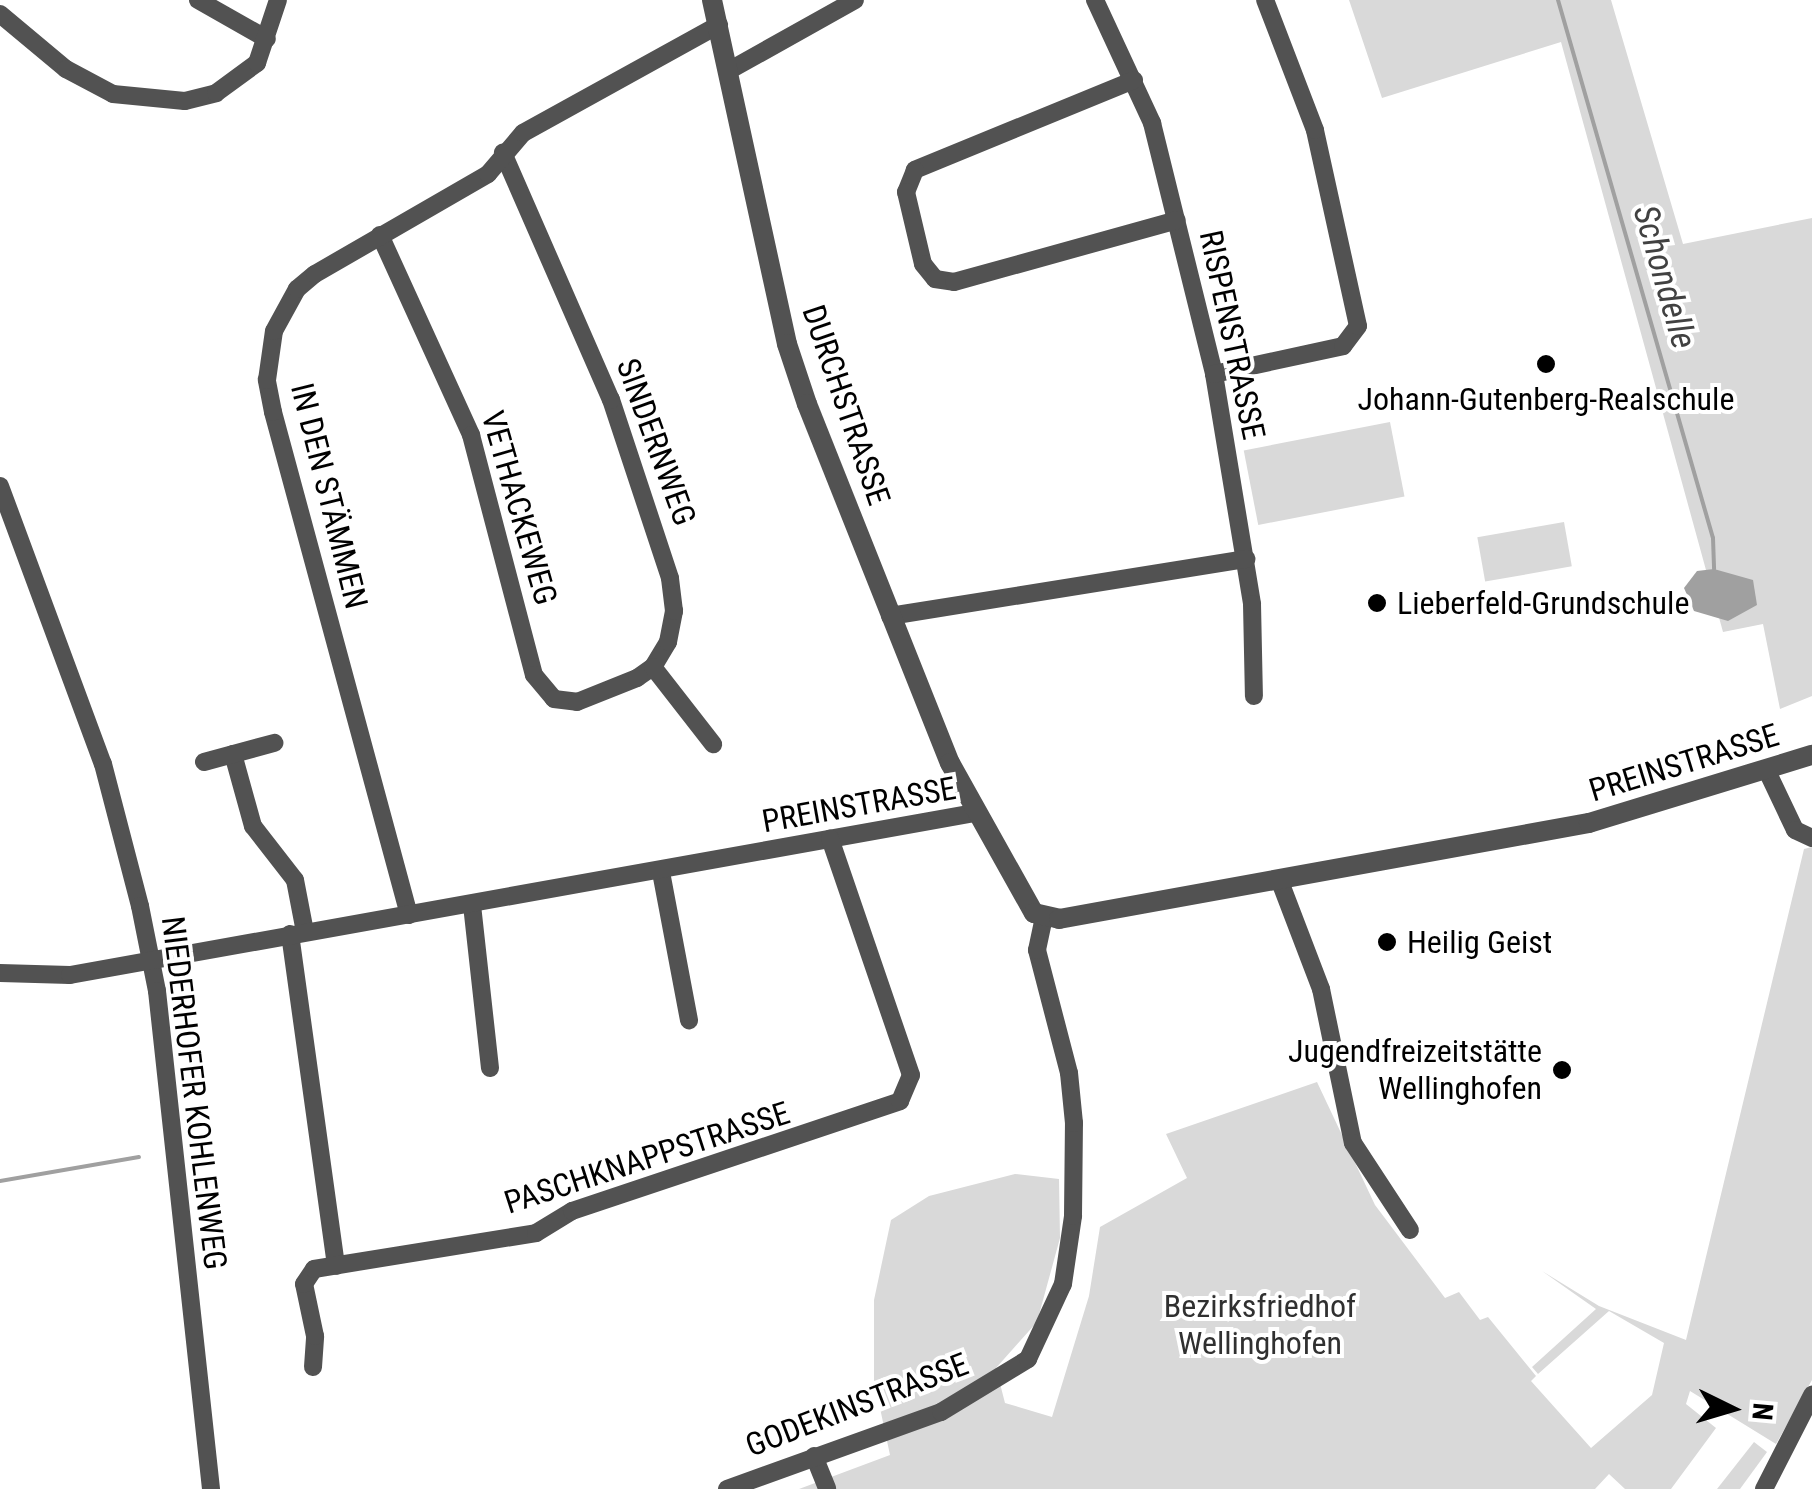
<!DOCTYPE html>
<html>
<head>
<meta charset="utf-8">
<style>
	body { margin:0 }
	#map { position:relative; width:1812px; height:1489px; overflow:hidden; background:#fff; font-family:"Roboto Condensed",sans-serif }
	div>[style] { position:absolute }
	.green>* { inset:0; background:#d9d9d9; transform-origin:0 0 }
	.water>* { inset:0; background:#a0a0a0 }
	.stream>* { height:4px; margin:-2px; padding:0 2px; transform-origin:2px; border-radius:2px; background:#a0a0a0 }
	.minor>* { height:18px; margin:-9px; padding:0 9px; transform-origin:9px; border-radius:9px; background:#525252 }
	.tertiary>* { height:20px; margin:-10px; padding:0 10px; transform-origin:10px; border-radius:10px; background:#525252 }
	.dots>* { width:28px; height:28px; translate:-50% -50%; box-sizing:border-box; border:5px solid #fff; border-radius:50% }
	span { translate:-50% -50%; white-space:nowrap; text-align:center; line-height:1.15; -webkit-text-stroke:8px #fff; paint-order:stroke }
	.street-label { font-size:32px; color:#000 }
	.poi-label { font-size:32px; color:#000 }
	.left { translate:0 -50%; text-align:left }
	.right { translate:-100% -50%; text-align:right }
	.park-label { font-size:32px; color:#303030 }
	.water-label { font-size:35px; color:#414141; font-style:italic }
	.north { position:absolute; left:1682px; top:1359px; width:100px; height:100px; -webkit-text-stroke:8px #fff; paint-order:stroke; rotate:95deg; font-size:28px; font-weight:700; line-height:40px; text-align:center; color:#000 }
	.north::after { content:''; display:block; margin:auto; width:35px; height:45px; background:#000; clip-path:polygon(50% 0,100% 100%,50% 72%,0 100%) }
</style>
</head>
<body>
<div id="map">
	<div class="green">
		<i style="clip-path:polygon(1349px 0,1611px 0,1683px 244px,1812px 218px,1812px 696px,1780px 709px,1763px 624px,1723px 632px,1561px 42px,1382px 98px)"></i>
		<i style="left:1390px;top:422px;width:76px;height:149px;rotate:79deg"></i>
		<i style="left:1564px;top:522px;width:45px;height:88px;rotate:80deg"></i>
		<i style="clip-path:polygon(1812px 847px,1812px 1380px,1776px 1444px,1690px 1391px,1686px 1404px,1716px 1428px,1671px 1489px,1625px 1489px,1609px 1474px,1595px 1489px,799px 1489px,890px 1455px,874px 1380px,874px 1300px,891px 1220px,929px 1196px,1015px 1174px,1059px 1179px,1060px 1238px,1037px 1322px,996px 1368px,1005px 1403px,1052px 1417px,1089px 1296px,1100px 1227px,1187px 1178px,1166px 1134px,1317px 1082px,1375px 1205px,1445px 1298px,1459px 1292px,1480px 1320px,1488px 1317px,1536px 1376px,1531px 1381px,1591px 1448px,1652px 1395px,1664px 1343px,1609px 1311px,1538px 1374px,1532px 1367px,1596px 1309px,1542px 1271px,1599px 1306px,1686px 1340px,1804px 849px)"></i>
		<i style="clip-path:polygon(1754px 1442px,1767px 1452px,1740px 1489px,1717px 1489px)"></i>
	</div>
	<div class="water">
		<i style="clip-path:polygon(1714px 569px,1753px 580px,1757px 605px,1728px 621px,1694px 611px,1684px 588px,1697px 571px)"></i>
	</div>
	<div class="stream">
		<i style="left:1558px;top:0;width:560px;rotate:73.93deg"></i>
		<i style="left:1713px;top:538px;width:31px;rotate:88deg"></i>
		<i style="left:0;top:1181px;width:141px;rotate:-9.8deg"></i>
	</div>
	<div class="minor">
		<i style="left:198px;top:0;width:79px;rotate:29.5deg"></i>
		<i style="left:1095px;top:0;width:136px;rotate:65.1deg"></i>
		<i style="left:1152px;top:123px;width:259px;rotate:76.1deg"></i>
		<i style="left:1214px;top:374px;width:233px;rotate:80.6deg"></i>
		<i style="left:1252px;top:604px;width:92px;rotate:88.8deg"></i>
		<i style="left:0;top:14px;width:86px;rotate:39.8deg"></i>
		<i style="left:66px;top:69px;width:53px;rotate:28deg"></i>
		<i style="left:113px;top:94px;width:72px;rotate:5.6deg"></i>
		<i style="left:185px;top:101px;width:32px;rotate:-14deg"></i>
		<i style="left:216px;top:93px;width:51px;rotate:-36.2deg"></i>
		<i style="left:257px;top:63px;width:66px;rotate:-71.6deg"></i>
		<i style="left:730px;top:70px;width:143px;rotate:-29.2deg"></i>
		<i style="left:1134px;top:80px;width:237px;rotate:157.7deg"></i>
		<i style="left:915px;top:170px;width:24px;rotate:112deg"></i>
		<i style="left:906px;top:192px;width:74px;rotate:76.7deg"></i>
		<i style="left:923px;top:264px;width:19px;rotate:51deg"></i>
		<i style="left:935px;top:279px;width:19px;rotate:9deg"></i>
		<i style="left:954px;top:282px;width:231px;rotate:-15.5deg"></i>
		<i style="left:380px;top:235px;width:220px;rotate:65.5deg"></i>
		<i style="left:471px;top:435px;width:248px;rotate:75.3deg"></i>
		<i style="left:534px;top:675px;width:31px;rotate:50deg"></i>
		<i style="left:554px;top:699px;width:23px;rotate:7deg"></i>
		<i style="left:577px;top:702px;width:65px;rotate:-21.8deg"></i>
		<i style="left:637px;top:678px;width:19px;rotate:-35deg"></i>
		<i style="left:653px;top:667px;width:29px;rotate:-59deg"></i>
		<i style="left:668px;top:642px;width:32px;rotate:-79deg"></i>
		<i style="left:674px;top:611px;width:33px;rotate:-97deg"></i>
		<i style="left:670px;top:578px;width:188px;rotate:-108.3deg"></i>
		<i style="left:611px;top:400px;width:270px;rotate:-113.6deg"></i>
		<i style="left:1214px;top:374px;width:132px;rotate:-12.2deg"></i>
		<i style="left:1343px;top:346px;width:25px;rotate:-53deg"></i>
		<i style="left:1358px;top:326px;width:201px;rotate:-102.4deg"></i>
		<i style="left:1315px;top:130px;width:139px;rotate:-111deg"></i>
		<i style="left:0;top:486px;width:296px;rotate:69.7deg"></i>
		<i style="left:103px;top:764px;width:147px;rotate:75.4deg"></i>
		<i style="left:140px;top:906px;width:87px;rotate:78.7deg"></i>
		<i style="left:157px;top:991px;width:501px;rotate:83.81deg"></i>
		<i style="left:890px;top:616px;width:361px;rotate:-9.1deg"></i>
		<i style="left:653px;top:667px;width:98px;rotate:52.1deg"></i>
		<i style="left:233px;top:754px;width:75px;rotate:74.5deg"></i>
		<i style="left:253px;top:826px;width:68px;rotate:52.1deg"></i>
		<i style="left:295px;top:880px;width:53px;rotate:79.1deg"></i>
		<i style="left:204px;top:762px;width:73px;rotate:-15.2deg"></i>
		<i style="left:1767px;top:771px;width:65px;rotate:64.6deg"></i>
		<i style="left:1795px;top:830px;width:19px;rotate:25deg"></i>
		<i style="left:661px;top:872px;width:151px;rotate:79.3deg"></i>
		<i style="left:1279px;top:879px;width:118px;rotate:69.1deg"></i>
		<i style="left:1321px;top:989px;width:157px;rotate:78.3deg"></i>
		<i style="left:1353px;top:1143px;width:104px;rotate:56.8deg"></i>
		<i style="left:472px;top:905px;width:164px;rotate:83.7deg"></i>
		<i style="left:409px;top:915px;width:521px;rotate:-105.13deg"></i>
		<i style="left:273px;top:412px;width:33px;rotate:-101deg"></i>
		<i style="left:267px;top:380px;width:49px;rotate:-81.9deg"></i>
		<i style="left:274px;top:331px;width:48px;rotate:-61.3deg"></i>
		<i style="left:297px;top:289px;width:23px;rotate:-40deg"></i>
		<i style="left:315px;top:274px;width:200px;rotate:-30deg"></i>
		<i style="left:488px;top:174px;width:54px;rotate:-49.5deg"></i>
		<i style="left:523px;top:133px;width:224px;rotate:-28.9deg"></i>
		<i style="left:290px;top:934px;width:335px;rotate:82.1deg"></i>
		<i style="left:0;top:973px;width:70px;rotate:1.6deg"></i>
		<i style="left:70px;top:975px;width:918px;rotate:-10.16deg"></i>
		<i style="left:313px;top:1367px;width:31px;rotate:-86deg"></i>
		<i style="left:315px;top:1336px;width:53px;rotate:-101.9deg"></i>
		<i style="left:304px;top:1284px;width:18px;rotate:-56deg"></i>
		<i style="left:314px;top:1269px;width:225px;rotate:-9.2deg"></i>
		<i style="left:536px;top:1233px;width:42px;rotate:-31.4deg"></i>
		<i style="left:572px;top:1211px;width:346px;rotate:-18.5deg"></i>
		<i style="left:900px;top:1101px;width:28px;rotate:-67deg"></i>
		<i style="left:911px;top:1075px;width:250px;rotate:-108.9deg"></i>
		<i style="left:814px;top:1456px;width:35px;rotate:68deg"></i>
		<i style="left:727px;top:1489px;width:227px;rotate:-19.8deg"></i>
		<i style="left:941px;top:1412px;width:102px;rotate:-31.3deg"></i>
		<i style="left:1028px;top:1359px;width:83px;rotate:-65deg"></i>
		<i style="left:1063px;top:1284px;width:69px;rotate:-81.6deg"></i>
		<i style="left:1073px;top:1216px;width:93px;rotate:-89.4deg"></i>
		<i style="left:1074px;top:1123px;width:50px;rotate:-95.7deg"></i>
		<i style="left:1069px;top:1073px;width:127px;rotate:-104.6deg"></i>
		<i style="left:1037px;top:950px;width:33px;rotate:-78deg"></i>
		<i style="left:1764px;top:1489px;width:106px;rotate:-62.9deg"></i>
	</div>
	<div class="tertiary">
		<i style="left:712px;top:0;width:352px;rotate:77.7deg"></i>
		<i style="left:787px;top:344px;width:63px;rotate:71.6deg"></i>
		<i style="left:807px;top:404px;width:386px;rotate:68.3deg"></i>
		<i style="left:950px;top:763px;width:172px;rotate:60.8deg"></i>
		<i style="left:1034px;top:913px;width:26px;rotate:13deg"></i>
		<i style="left:1059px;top:919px;width:539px;rotate:-10.27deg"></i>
		<i style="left:1589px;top:823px;width:233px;rotate:-17deg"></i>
	</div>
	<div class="dots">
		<i style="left:1546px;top:364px;background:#000"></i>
		<i style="left:1377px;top:603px;background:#000"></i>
		<i style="left:1387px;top:942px;background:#000"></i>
		<i style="left:1562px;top:1070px;background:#000"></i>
	</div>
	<div class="street-label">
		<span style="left:1232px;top:335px;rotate:78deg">RISPENSTRASSE</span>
		<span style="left:846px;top:405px;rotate:71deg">DURCHSTRASSE</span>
		<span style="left:656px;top:442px;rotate:70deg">SINDERNWEG</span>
		<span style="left:329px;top:496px;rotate:76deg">IN DEN STÄMMEN</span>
		<span style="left:519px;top:508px;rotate:74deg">VETHACKEWEG</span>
		<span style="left:1684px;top:763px;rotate:-17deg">PREINSTRASSE</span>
		<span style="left:859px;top:805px;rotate:-10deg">PREINSTRASSE</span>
		<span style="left:194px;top:1093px;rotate:83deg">NIEDERHOFER KOHLENWEG</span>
		<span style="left:647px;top:1158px;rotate:-18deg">PASCHKNAPPSTRASSE</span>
		<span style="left:857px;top:1405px;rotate:-21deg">GODEKINSTRASSE</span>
	</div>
	<div class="poi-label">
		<span style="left:1546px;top:399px">Johann-Gutenberg-Realschule</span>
		<span class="left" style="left:1397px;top:603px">Lieberfeld-Grundschule</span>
		<span class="left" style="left:1407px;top:942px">Heilig Geist</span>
		<span class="right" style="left:1542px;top:1070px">Jugendfreizeitstätte<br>Wellinghofen</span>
	</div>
	<div class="park-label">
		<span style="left:1260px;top:1325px">Bezirksfriedhof<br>Wellinghofen</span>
	</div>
	<div class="water-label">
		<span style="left:1664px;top:277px;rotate:74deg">Schondelle</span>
	</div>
	<div class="north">N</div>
</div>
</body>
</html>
